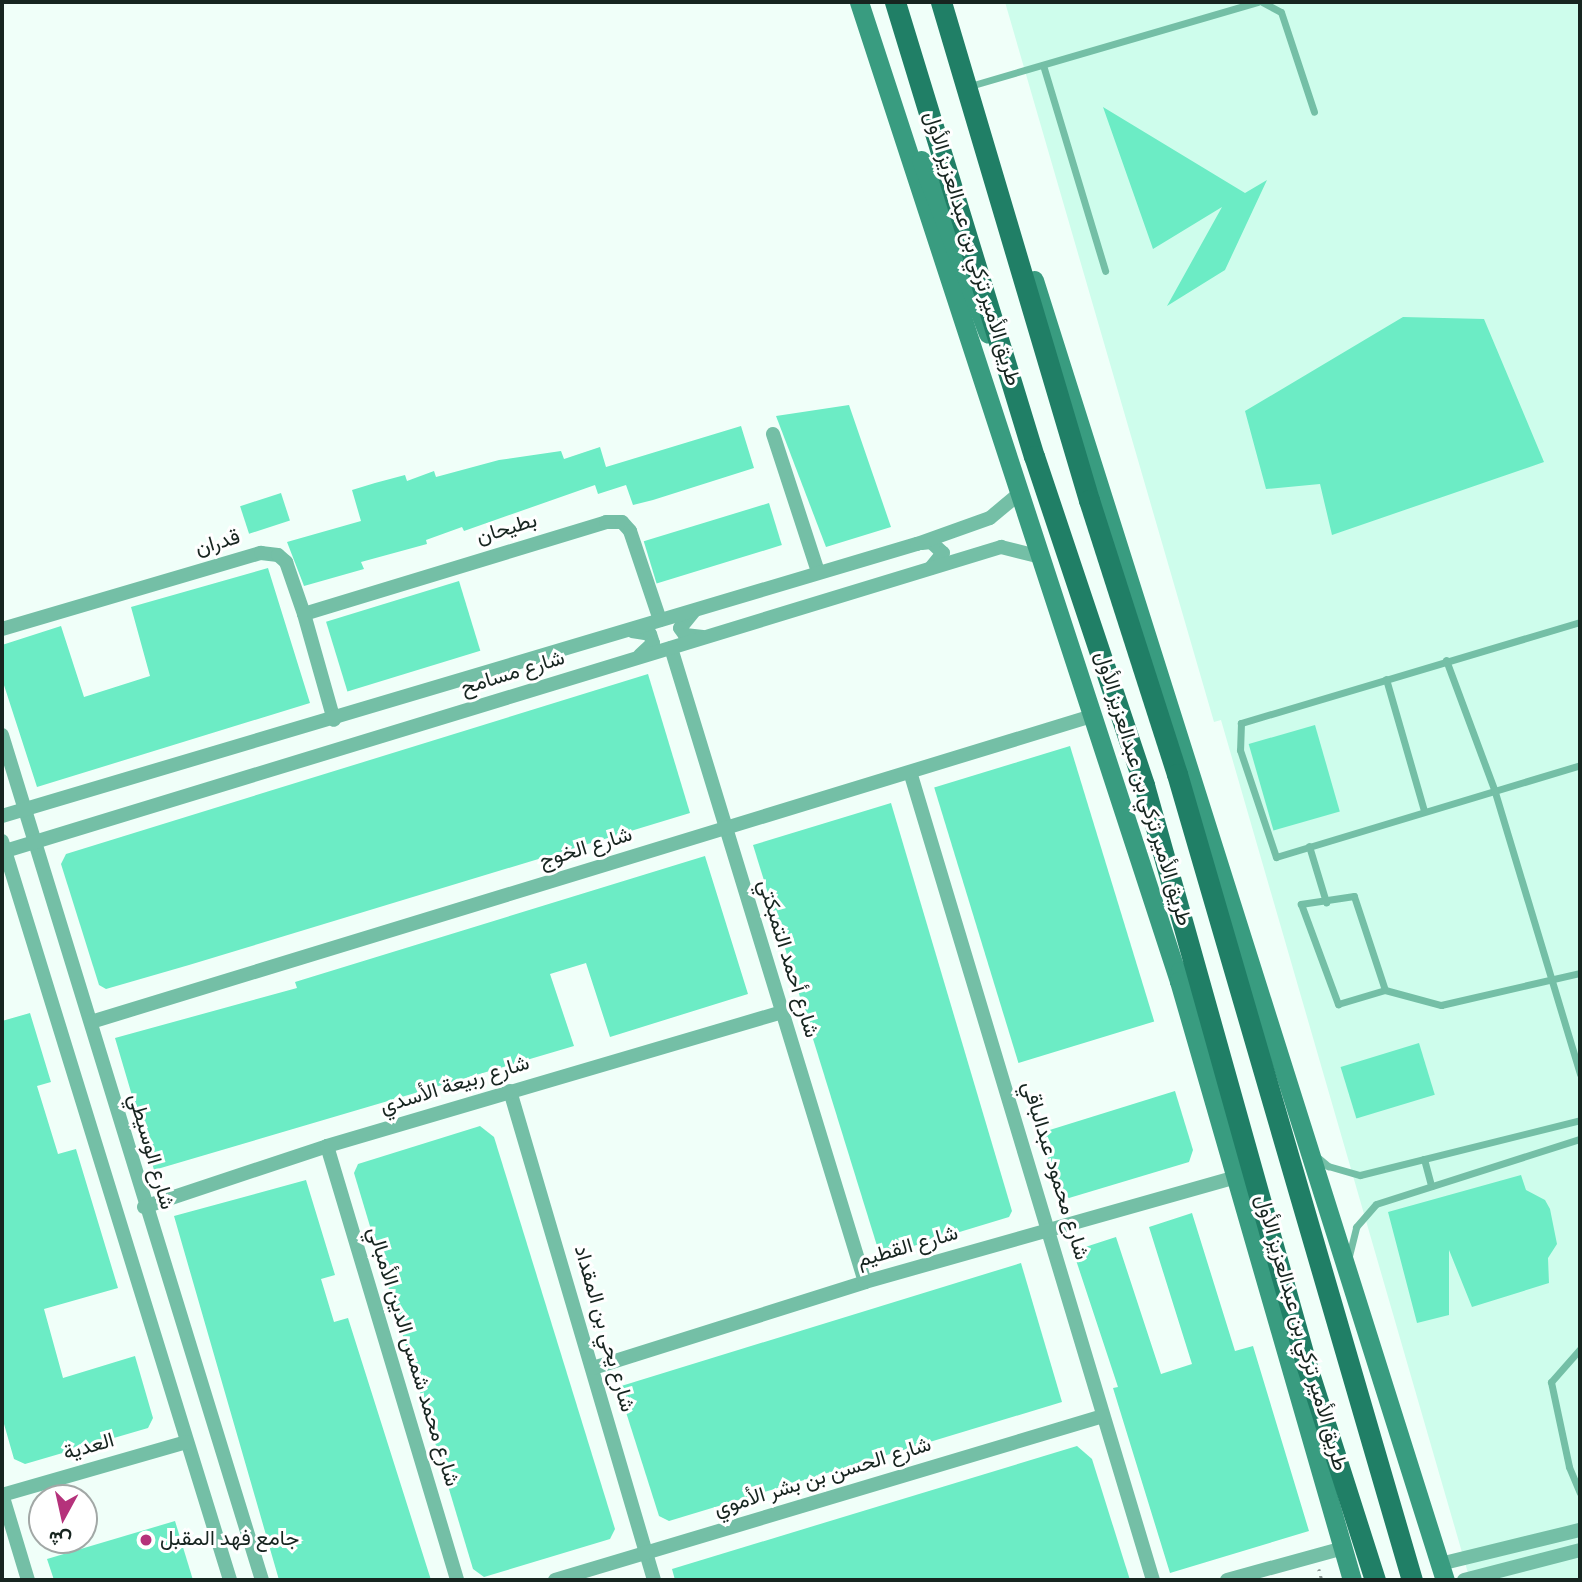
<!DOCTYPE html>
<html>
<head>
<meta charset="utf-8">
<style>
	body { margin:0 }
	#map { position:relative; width:1582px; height:1582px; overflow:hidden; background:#f0fff9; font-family:Overpass,Vazirmatn,sans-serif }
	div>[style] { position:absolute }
	.built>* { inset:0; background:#cefdec }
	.building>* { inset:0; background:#6cecc5; transform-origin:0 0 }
	.path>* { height:2.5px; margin-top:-1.25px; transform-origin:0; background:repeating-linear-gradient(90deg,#8c9a95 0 2px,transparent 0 7px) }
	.lane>* { height:7px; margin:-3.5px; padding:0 3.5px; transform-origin:3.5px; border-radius:3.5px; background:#74bfa6 }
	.street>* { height:14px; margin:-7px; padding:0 7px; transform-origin:7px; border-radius:7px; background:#74bfa6 }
	.secondary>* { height:19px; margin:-9.5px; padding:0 9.5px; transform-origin:9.5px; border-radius:9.5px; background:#399c80 }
	.primary>* { height:21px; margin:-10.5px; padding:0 10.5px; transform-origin:10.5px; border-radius:10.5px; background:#207f66 }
	.dots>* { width:19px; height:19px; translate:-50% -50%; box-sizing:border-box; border:4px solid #fff; border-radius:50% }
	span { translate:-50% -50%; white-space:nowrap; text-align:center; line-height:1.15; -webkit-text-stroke:6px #fff; paint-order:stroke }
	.street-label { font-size:21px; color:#172520 }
	.poi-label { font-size:21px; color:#172520 }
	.left { translate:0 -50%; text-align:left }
	.frame { position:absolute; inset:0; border:4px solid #172520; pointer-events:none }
	.north { position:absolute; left:28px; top:1484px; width:70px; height:70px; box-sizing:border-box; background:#fff; border:2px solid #a2a8a6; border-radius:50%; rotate:188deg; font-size:19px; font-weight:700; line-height:28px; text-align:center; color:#172520 }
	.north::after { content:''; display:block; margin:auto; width:24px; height:32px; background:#b5327b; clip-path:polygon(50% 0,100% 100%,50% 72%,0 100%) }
</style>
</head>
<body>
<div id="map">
	<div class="built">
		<i style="clip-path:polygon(1005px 2px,1580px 2px,1580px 1580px,1470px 1580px,1221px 720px,1214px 722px)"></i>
	</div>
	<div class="building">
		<i style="clip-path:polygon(1103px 107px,1245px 193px,1267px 180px,1225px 270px,1167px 306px,1222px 207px,1153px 249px)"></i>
		<i style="clip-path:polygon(1403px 317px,1484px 319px,1544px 462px,1332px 535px,1320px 484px,1266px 489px,1245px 411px)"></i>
		<i style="clip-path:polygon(849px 405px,891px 527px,826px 547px,776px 416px)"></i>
		<i style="clip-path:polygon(741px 426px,754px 468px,653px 500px,633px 505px,626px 485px,598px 494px,595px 485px,464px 531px,462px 527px,426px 540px,427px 544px,361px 562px,364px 569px,304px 586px,287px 542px,361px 521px,352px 490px,375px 483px,405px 475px,407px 481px,434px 471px,436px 477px,499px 460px,561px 451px,564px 459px,600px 447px,606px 467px)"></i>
		<i style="left:281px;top:493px;width:29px;height:43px;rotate:72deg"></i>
		<i style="left:769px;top:503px;width:44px;height:131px;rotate:73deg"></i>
		<i style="clip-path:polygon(268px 568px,310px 703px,37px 787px,2px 679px,2px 645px,61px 626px,84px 697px,150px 676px,131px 607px)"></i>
		<i style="left:459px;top:581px;width:73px;height:139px;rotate:73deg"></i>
		<i style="clip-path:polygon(648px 674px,690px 813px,189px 965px,106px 989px,99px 985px,61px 864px,66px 854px)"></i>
		<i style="left:1315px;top:725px;width:90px;height:69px;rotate:74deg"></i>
		<i style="left:1070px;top:746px;width:288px;height:142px;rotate:73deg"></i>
		<i style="clip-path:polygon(891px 803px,1012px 1211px,1009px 1217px,887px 1254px,878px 1249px,753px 845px)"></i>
		<i style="clip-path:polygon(705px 856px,748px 994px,610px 1037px,586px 963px,550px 974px,574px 1046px,154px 1170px,115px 1038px,297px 988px,295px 982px)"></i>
		<i style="clip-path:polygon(30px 1013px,51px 1082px,37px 1086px,58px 1154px,76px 1149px,118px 1288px,44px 1309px,63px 1378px,135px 1356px,153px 1418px,148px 1428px,25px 1464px,14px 1459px,2px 1417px,2px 1021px)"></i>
		<i style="left:1419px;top:1043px;width:54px;height:82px;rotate:73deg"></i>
		<i style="clip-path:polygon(1175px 1091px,1193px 1150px,1189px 1162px,1069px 1198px,1058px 1191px,1040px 1133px)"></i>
		<i style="clip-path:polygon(480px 1126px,494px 1137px,615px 1529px,610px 1539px,484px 1577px,473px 1569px,354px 1173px,358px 1164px)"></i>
		<i style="clip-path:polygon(1521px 1175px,1526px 1190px,1545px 1200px,1550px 1209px,1557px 1244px,1548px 1258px,1549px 1283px,1472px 1307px,1449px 1250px,1449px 1315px,1417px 1323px,1388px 1212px)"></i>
		<i style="clip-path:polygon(306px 1180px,335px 1275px,321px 1279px,334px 1322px,348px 1318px,431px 1580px,279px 1580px,174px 1216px)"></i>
		<i style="clip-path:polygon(1192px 1213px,1235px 1351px,1253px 1346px,1309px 1531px,1170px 1573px,1113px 1388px,1118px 1387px,1073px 1251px,1116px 1237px,1161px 1374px,1192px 1364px,1149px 1227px)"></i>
		<i style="clip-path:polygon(1021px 1263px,1062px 1402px,669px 1521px,659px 1516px,618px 1387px)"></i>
		<i style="clip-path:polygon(1077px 1446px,1092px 1459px,1130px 1580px,675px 1580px,672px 1569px)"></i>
		<i style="clip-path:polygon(175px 1521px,193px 1580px,54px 1580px,47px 1559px)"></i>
	</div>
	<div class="path">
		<i style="left:1319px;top:1569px;width:11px;rotate:75deg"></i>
	</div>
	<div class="lane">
		<i style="left:1262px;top:2px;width:21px;rotate:28deg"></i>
		<i style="left:1281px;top:12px;width:105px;rotate:71.7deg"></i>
		<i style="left:1043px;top:65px;width:215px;rotate:73.2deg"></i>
		<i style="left:970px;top:86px;width:300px;rotate:-16.3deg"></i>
		<i style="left:1580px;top:622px;width:354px;rotate:163.4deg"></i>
		<i style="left:1241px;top:723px;width:27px;rotate:92deg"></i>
		<i style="left:1240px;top:750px;width:113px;rotate:71.4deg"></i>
		<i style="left:1276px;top:857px;width:318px;rotate:-16.8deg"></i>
		<i style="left:1446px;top:660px;width:138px;rotate:69.6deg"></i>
		<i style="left:1494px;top:789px;width:298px;rotate:73.2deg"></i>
		<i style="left:1386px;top:679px;width:137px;rotate:73.9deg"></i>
		<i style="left:1309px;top:846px;width:59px;rotate:73.1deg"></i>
		<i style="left:1385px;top:990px;width:99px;rotate:-108.3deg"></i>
		<i style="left:1354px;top:896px;width:54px;rotate:171.4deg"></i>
		<i style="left:1301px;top:904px;width:107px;rotate:69.7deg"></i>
		<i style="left:1338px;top:1004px;width:49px;rotate:-16.6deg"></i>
		<i style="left:1385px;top:990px;width:58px;rotate:15deg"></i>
		<i style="left:1441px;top:1005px;width:143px;rotate:-13deg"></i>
		<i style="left:1316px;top:1156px;width:16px;rotate:40deg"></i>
		<i style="left:1328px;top:1166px;width:33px;rotate:16deg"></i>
		<i style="left:1360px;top:1175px;width:227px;rotate:-14deg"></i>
		<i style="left:1424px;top:1159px;width:28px;rotate:75deg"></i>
		<i style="left:1349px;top:1256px;width:30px;rotate:-76deg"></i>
		<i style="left:1356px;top:1227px;width:30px;rotate:-49deg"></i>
		<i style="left:1376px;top:1204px;width:214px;rotate:-17.7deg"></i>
		<i style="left:1580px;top:1349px;width:44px;rotate:131.3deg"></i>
		<i style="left:1551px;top:1382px;width:87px;rotate:78deg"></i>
		<i style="left:1569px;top:1467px;width:28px;rotate:67deg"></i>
	</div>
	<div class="street">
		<i style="left:773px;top:434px;width:145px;rotate:71.9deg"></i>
		<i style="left:922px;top:543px;width:9px;rotate:-6deg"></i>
		<i style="left:931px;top:542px;width:16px;rotate:43deg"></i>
		<i style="left:943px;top:553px;width:19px;rotate:129deg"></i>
		<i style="left:694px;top:611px;width:22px;rotate:129deg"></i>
		<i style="left:680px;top:628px;width:9px;rotate:54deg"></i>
		<i style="left:685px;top:635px;width:18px;rotate:6deg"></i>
		<i style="left:304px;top:614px;width:316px;rotate:-16.9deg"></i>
		<i style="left:606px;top:522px;width:16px"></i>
		<i style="left:622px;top:522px;width:12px;rotate:48deg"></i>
		<i style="left:630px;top:531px;width:94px;rotate:71.4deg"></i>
		<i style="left:2px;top:629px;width:270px;rotate:-16.4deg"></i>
		<i style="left:261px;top:553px;width:17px;rotate:7deg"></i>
		<i style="left:278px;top:555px;width:11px;rotate:41deg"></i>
		<i style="left:286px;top:562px;width:55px;rotate:70.9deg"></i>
		<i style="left:304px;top:614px;width:110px;rotate:74.2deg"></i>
		<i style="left:632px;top:631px;width:18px;rotate:9deg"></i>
		<i style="left:650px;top:634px;width:9px;rotate:72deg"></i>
		<i style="left:653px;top:643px;width:18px;rotate:137deg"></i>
		<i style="left:671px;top:648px;width:663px;rotate:72.99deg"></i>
		<i style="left:2px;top:735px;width:884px;rotate:72.9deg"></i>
		<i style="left:911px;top:775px;width:841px;rotate:73.27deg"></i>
		<i style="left:2px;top:816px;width:955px;rotate:-16.56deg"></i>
		<i style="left:917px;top:544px;width:77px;rotate:-19.6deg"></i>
		<i style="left:990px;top:518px;width:38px;rotate:-40deg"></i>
		<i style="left:2px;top:841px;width:773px;rotate:72.85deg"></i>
		<i style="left:2px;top:852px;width:1045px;rotate:-16.98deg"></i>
		<i style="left:1001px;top:547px;width:38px;rotate:14deg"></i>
		<i style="left:91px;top:1022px;width:1047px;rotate:-17deg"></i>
		<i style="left:510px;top:1091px;width:510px;rotate:73.59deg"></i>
		<i style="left:327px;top:1146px;width:453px;rotate:73.3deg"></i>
		<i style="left:144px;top:1207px;width:193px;rotate:-18.4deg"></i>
		<i style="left:327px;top:1146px;width:473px;rotate:-16.4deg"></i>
		<i style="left:593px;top:1368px;width:285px;rotate:-17.5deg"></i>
		<i style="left:865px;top:1282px;width:385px;rotate:-15.8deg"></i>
		<i style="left:2px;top:1494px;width:90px;rotate:73.2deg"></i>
		<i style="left:2px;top:1495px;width:192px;rotate:-16deg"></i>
		<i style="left:1440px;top:1564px;width:144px;rotate:-13.7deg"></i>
		<i style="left:555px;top:1580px;width:572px;rotate:-16.66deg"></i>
		<i style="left:1227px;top:1580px;width:120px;rotate:-15.4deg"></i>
		<i style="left:1464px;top:1580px;width:120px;rotate:-14.5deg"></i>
	</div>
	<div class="secondary">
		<i style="left:859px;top:2px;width:1030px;rotate:71.9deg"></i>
		<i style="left:921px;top:160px;width:186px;rotate:68.9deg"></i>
		<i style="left:1034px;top:280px;width:1363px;rotate:72.46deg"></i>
		<i style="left:1180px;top:971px;width:10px;rotate:96deg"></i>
		<i style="left:1179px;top:981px;width:623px;rotate:73.89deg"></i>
	</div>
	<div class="primary">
		<i style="left:895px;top:2px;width:475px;rotate:73deg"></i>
		<i style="left:1034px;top:456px;width:347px;rotate:71.5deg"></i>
		<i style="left:1144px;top:785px;width:604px;rotate:74.35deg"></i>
		<i style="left:1307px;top:1367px;width:224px;rotate:72.3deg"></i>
		<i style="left:941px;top:2px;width:520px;rotate:73.45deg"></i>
		<i style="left:1089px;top:500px;width:288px;rotate:72.2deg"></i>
		<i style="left:1177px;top:774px;width:840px;rotate:73.75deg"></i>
	</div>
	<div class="dots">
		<i style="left:146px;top:1540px;background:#b5327b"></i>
	</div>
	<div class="street-label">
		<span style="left:971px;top:249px;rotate:73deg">طريق الأمير تركي بن عبدالعزيز الأول</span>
		<span style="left:507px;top:530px;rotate:-17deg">بطيحان</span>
		<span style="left:218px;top:544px;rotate:-16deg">قدران</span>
		<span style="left:513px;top:674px;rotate:-17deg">شارع مسامح</span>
		<span style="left:1142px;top:789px;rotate:73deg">طريق الأمير تركي بن عبدالعزيز الأول</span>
		<span style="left:586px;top:849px;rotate:-17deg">شارع الخوج</span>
		<span style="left:787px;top:959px;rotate:73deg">شارع أحمد التمبكتي</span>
		<span style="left:455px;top:1086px;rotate:-17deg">شارع ربيعة الأسدي</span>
		<span style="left:150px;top:1152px;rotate:74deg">شارع الوسيطي</span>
		<span style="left:1054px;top:1171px;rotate:73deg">شارع محمود عبدالباقي</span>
		<span style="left:908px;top:1248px;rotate:-16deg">شارع القطيم</span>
		<span style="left:603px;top:1329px;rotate:74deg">شارع يحي بن المقداد</span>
		<span style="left:1300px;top:1333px;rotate:74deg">طريق الأمير تركي بن عبدالعزيز الأول</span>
		<span style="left:412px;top:1357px;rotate:73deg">شارع محمد شمس الدين الأمبالي</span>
		<span style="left:89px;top:1448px;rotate:-16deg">العدية</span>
		<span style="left:823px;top:1478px;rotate:-17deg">شارع الحسن بن بشر الأموي</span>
	</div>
	<div class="poi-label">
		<span class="left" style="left:160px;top:1540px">جامع فهد المقبل</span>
	</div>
	<div class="frame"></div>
	<div class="north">ش</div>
</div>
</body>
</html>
